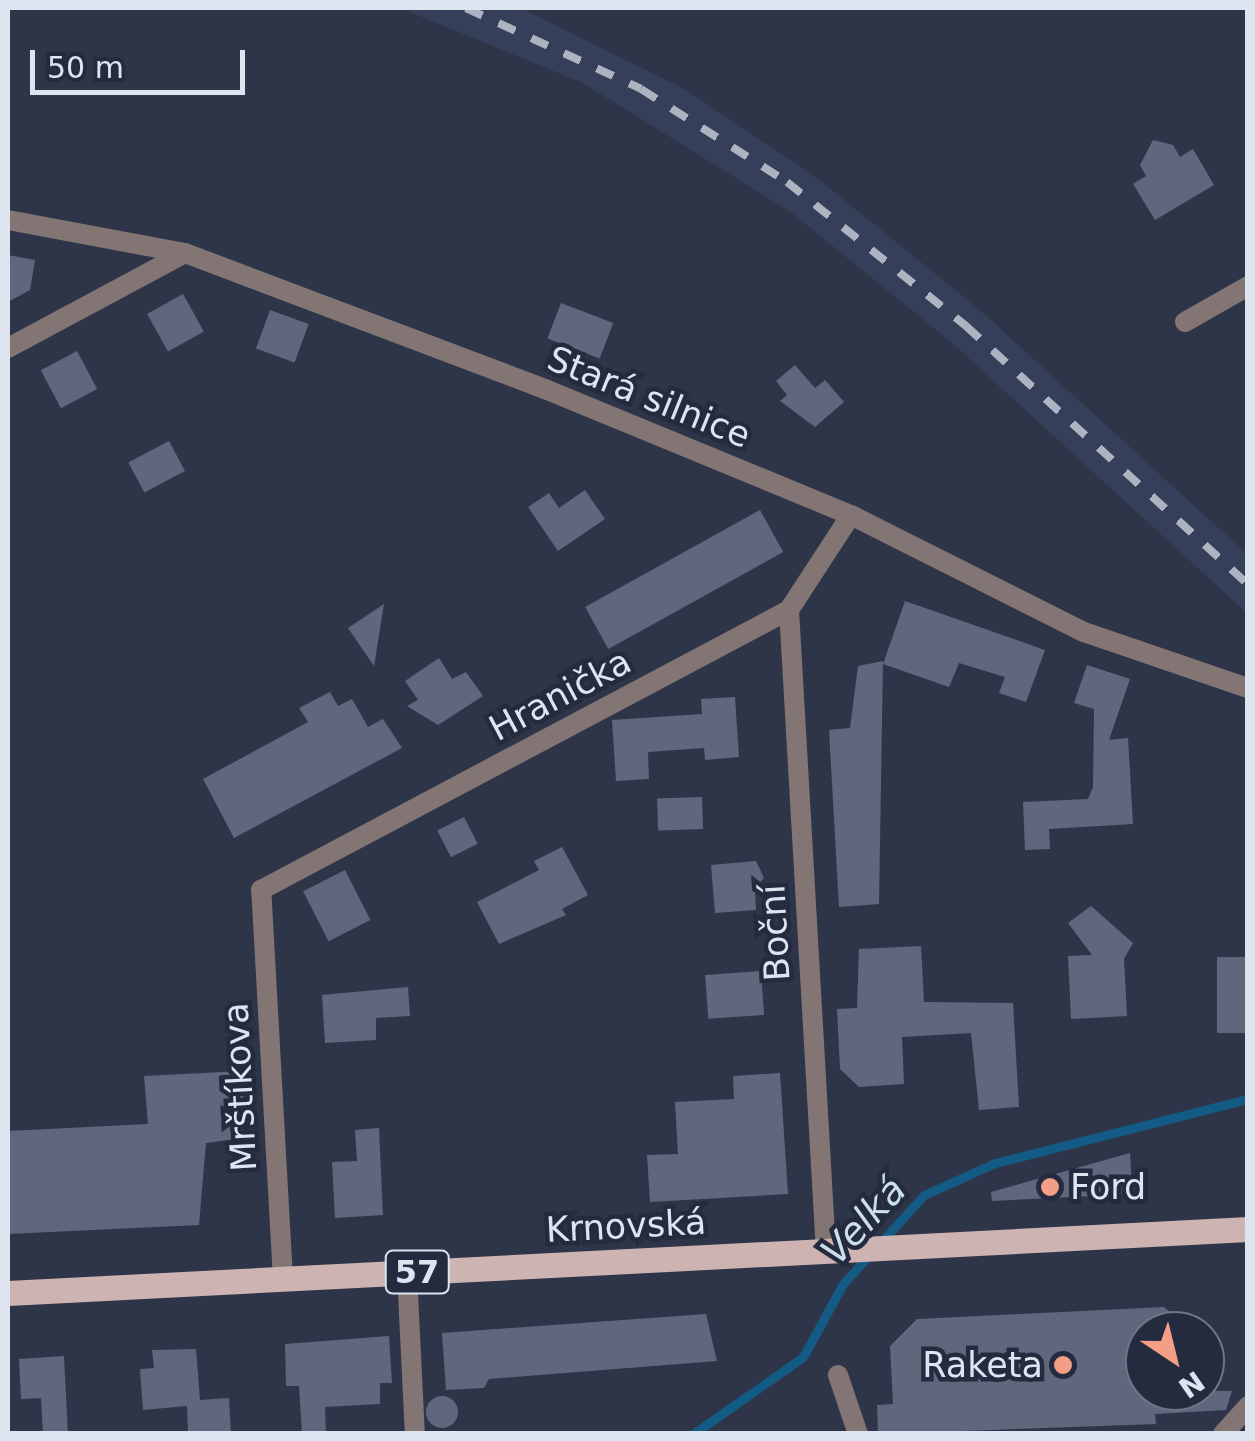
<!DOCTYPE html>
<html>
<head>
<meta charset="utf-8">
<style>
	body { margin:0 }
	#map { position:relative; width:1255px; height:1441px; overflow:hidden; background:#2f3549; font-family:"DejaVu Sans",sans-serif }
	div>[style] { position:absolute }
	.built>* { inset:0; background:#363f59 }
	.stream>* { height:9px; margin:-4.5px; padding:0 4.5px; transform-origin:4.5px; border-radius:4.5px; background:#135a85 }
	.building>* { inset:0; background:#5f677d; transform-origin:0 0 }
	.round { border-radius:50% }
	.minor>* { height:20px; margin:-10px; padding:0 10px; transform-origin:10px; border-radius:10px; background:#827574 }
	.primary>* { height:25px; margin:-12.5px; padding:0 12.5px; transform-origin:12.5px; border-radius:12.5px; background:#cdb3b1 }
	.rail>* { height:8px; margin-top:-4px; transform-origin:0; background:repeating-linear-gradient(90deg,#aeb3c2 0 18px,transparent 0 36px) }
	.dots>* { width:28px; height:28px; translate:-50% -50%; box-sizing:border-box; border:5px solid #252b3f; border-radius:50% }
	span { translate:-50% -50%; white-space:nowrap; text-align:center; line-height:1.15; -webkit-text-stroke:9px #252b3f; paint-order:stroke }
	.shield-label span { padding:2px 8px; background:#252b3f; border:2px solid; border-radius:8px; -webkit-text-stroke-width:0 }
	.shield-label { font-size:32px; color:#dfe4f1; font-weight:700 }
	.street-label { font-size:35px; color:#dfe4f1 }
	.poi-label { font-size:35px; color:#dfe4f1 }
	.left { translate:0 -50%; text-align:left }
	.right { translate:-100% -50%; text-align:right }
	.water-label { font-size:38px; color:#cbdeee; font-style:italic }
	.frame { position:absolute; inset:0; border:10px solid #dfe4f1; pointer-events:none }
	.north { position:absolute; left:1125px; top:1311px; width:100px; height:100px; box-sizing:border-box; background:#252b3f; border:2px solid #6f7586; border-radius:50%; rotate:145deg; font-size:28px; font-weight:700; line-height:40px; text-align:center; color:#dfe4f1 }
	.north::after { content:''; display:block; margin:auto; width:35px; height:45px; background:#f39f85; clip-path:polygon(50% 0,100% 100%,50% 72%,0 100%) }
	.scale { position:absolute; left:30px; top:50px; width:215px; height:45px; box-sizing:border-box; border:5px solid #dfe4f1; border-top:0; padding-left:12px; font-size:30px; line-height:35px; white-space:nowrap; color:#dfe4f1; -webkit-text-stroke:8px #252b3f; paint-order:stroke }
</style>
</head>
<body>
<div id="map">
	<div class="built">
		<i style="clip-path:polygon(400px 8px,521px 8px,686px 90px,817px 178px,980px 310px,1247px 554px,1247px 613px,951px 342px,792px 213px,583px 83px)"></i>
	</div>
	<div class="stream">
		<i style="left:881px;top:1242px;width:64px;rotate:-47.5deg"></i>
		<i style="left:924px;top:1195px;width:78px;rotate:-24.3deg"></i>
		<i style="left:995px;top:1163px;width:261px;rotate:-14.2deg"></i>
		<i style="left:693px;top:1434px;width:134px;rotate:-35deg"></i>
		<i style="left:803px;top:1357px;width:83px;rotate:-61.3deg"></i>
		<i style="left:843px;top:1284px;width:42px;rotate:-47.9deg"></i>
	</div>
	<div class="building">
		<i style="clip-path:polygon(1153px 140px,1173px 145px,1180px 157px,1193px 149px,1214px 185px,1155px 220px,1133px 184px,1146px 176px,1140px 165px)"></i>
		<i style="clip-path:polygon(8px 255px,35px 260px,30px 290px,8px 302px)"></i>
		<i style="left:183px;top:294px;width:43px;height:41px;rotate:61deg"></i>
		<i style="left:561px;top:303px;width:56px;height:38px;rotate:21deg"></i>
		<i style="left:270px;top:310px;width:41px;height:41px;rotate:20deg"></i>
		<i style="left:77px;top:351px;width:43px;height:41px;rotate:62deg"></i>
		<i style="clip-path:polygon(795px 365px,815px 388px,825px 380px,844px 402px,815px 427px,780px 401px,787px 395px,776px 381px)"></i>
		<i style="left:169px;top:441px;width:34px;height:46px;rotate:62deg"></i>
		<i style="clip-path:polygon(585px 490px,605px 519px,558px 551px,528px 507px,549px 493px,559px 508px)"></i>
		<i style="left:760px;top:510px;width:48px;height:200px;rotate:61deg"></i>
		<i style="clip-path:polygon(905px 601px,1045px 650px,1026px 702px,999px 693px,1005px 677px,959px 663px,949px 687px,883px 664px)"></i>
		<i style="clip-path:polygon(384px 604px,374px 666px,348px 628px)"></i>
		<i style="clip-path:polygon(439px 658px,452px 679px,466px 672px,483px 696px,438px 725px,407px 706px,418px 700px,405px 681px)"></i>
		<i style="clip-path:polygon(883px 661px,879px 904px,839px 907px,829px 730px,850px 728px,858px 666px)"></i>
		<i style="clip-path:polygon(1087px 665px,1130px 679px,1109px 740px,1128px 738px,1133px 824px,1049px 829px,1050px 849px,1025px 850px,1023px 802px,1088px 799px,1093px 787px,1094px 709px,1074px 703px)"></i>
		<i style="clip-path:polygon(330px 692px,338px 706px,352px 699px,368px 727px,383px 719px,402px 748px,234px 838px,203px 779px,308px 722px,299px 708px)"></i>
		<i style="clip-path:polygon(735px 697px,739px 757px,705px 760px,704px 748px,648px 752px,649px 779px,616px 781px,612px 720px,702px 714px,701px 699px)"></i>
		<i style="left:702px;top:797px;width:32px;height:45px;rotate:88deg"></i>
		<i style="left:464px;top:817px;width:30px;height:30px;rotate:63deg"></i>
		<i style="clip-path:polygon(562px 847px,588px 895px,562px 909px,566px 915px,499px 944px,477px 902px,539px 870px,534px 861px)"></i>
		<i style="clip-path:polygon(756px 861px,764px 878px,755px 888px,756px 910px,715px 913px,711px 865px)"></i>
		<i style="left:345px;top:870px;width:56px;height:47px;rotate:63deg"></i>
		<i style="clip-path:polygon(1091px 906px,1133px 943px,1124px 959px,1127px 1016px,1071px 1019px,1068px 956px,1092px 955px,1068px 923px)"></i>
		<i style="clip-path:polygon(921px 946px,924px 1002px,1013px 1003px,1019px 1107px,979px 1110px,971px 1033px,902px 1037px,904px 1084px,859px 1087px,840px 1069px,837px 1009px,857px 1008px,859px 949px)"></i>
		<i style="left:1217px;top:957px;width:31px;height:76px"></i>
		<i style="left:761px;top:971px;width:44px;height:56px;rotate:86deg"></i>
		<i style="clip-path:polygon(408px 987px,410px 1016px,376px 1018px,376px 1040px,325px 1043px,322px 995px)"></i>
		<i style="clip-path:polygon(243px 1071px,243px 1138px,206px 1143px,199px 1225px,8px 1234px,8px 1131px,148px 1124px,144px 1076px)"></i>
		<i style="clip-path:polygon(780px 1073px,788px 1194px,650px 1202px,647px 1155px,678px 1154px,675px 1102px,734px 1099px,733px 1076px)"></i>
		<i style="clip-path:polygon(379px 1128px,383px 1215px,335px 1218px,332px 1162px,357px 1161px,355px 1130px)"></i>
		<i style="clip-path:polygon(1130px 1153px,1132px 1194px,992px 1201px,991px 1192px)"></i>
		<i style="clip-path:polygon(1164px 1307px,1191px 1331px,1145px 1331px,1145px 1391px,1232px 1391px,1226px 1410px,1155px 1414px,1156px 1424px,878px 1434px,877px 1405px,893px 1404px,890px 1346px,917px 1319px)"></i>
		<i style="clip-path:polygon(706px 1314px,717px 1361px,489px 1379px,484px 1388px,446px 1390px,442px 1333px)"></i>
		<i style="clip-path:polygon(389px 1336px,392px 1383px,380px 1383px,380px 1404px,325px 1407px,326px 1434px,302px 1434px,299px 1386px,286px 1386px,285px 1344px)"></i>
		<i style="clip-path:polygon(196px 1349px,200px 1400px,229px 1398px,231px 1434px,188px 1434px,187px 1406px,143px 1410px,140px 1369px,154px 1368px,152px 1350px)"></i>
		<i style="clip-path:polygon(64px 1356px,68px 1434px,43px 1434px,41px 1398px,21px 1399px,19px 1359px)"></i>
		<i class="round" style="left:426px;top:1396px;width:32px;height:32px"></i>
	</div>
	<div class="minor">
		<i style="left:8px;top:220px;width:180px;rotate:10.6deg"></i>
		<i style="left:185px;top:253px;width:385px;rotate:20.7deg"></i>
		<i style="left:545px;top:389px;width:331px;rotate:22.4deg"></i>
		<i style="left:851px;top:515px;width:261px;rotate:26.7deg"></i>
		<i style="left:1084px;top:632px;width:173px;rotate:18.9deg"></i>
		<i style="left:1185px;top:322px;width:73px;rotate:-29.7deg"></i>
		<i style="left:8px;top:348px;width:201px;rotate:-28.2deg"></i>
		<i style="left:789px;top:610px;width:643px;rotate:86.7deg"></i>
		<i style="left:407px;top:1273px;width:161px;rotate:87.2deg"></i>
		<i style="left:283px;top:1279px;width:390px;rotate:-93.2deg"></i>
		<i style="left:261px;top:890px;width:598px;rotate:-27.94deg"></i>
		<i style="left:789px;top:610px;width:113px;rotate:-56.9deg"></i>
		<i style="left:838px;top:1375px;width:62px;rotate:71.3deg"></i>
		<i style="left:1223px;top:1434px;width:38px;rotate:-48deg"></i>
	</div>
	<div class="primary">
		<i style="left:8px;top:1293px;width:1242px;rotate:-2.95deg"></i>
	</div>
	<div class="rail">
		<i style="left:466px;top:8px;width:193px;rotate:24.8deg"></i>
		<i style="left:641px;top:89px;width:173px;rotate:32.5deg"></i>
		<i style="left:787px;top:182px;width:230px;rotate:38.8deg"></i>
		<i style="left:966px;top:326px;width:382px;rotate:42.5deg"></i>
	</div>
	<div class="dots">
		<i style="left:1050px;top:1187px;background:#f39f85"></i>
		<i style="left:1063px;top:1365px;background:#f39f85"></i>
	</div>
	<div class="shield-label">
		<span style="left:417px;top:1272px">57</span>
	</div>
	<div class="street-label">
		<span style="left:649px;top:397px;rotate:22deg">Stará silnice</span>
		<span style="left:560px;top:695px;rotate:-28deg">Hranička</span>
		<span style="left:775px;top:933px;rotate:-93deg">Boční</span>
		<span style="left:240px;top:1087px;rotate:-93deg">Mrštíkova</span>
		<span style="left:626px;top:1226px;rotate:-3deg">Krnovská</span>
	</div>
	<div class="poi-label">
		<span class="left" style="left:1070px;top:1187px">Ford</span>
		<span class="right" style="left:1043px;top:1365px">Raketa</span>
	</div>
	<div class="water-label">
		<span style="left:864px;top:1221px;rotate:-47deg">Velká</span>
	</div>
	<div class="frame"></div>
	<div class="north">N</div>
	<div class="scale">50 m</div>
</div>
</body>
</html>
